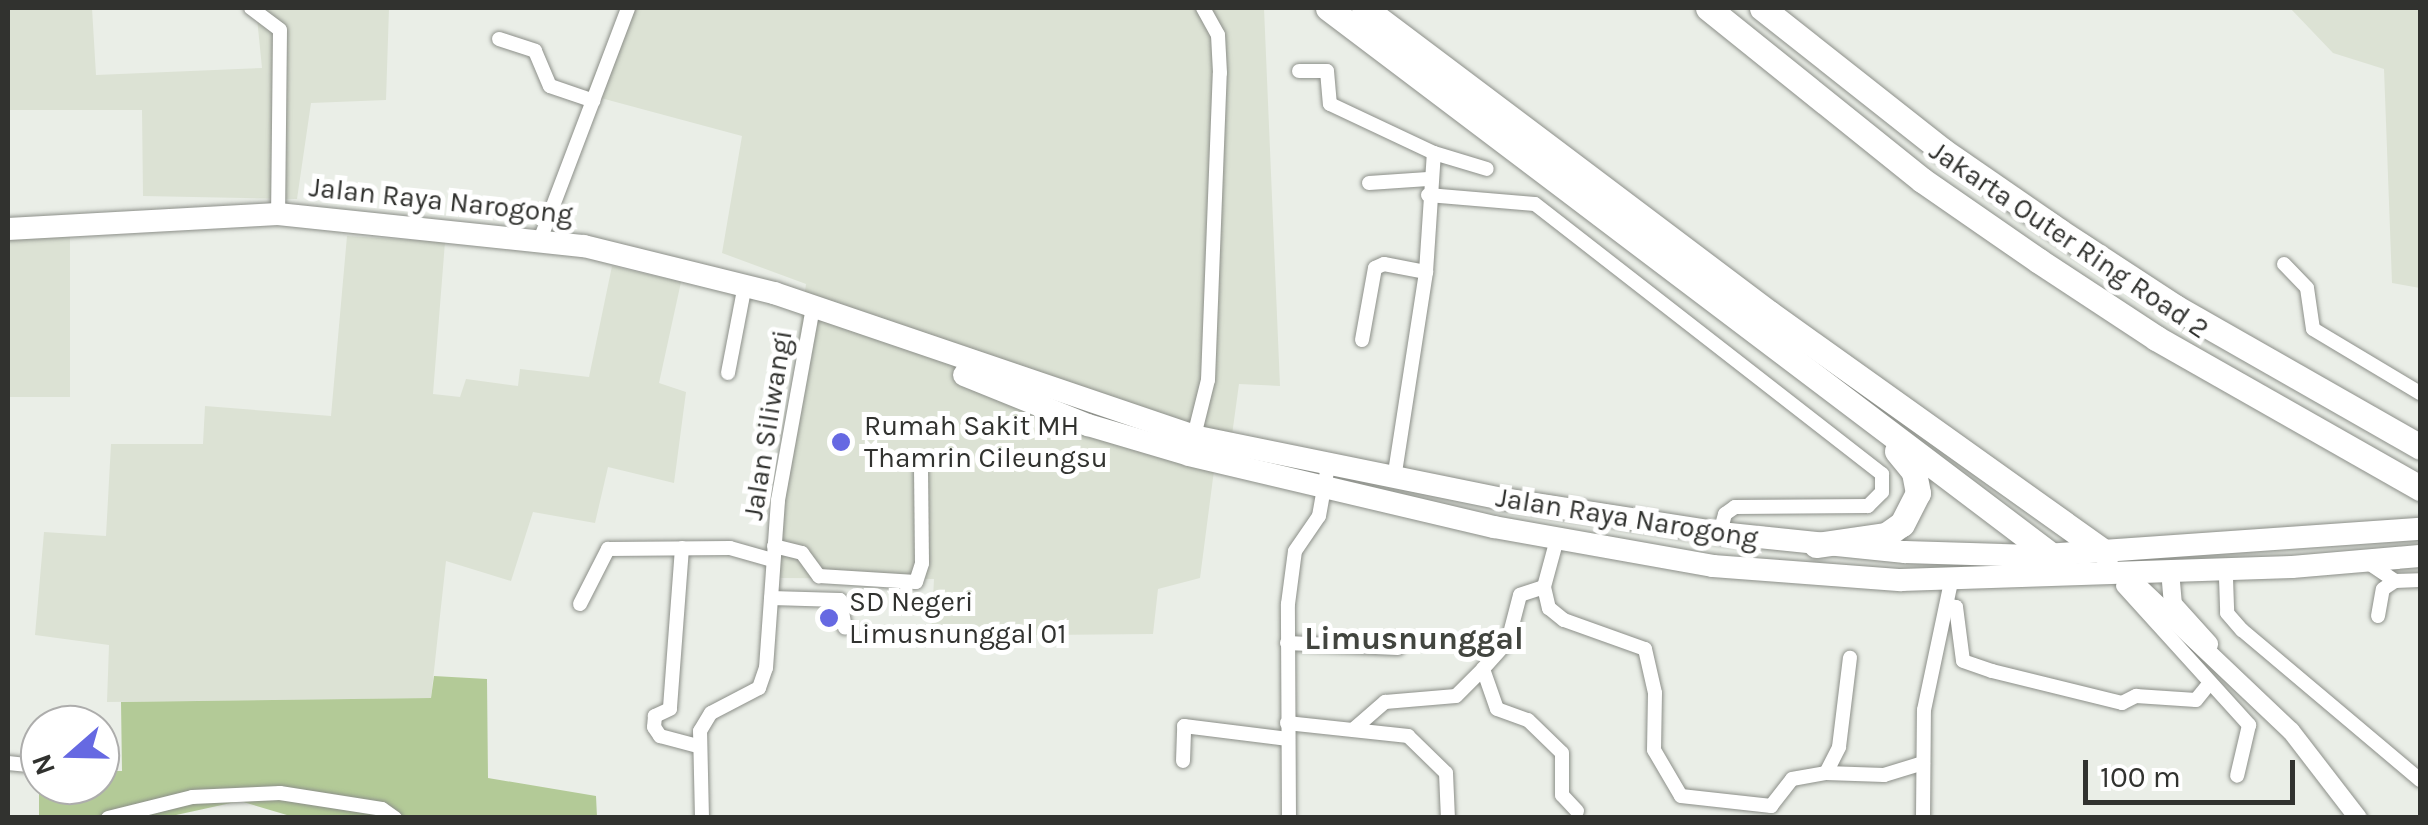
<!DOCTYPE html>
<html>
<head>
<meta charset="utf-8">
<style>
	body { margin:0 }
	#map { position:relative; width:2428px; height:825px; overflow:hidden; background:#eaeee7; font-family:Karla,sans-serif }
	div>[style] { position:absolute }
	.built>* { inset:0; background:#dce2d4; transform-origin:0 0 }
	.green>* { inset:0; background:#b3ca97 }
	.roads { filter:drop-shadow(0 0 2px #8c8f89) drop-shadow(0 0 2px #8c8f89) }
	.minor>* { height:14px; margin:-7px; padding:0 7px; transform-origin:7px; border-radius:7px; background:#fff }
	.tertiary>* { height:18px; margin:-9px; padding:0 9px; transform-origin:9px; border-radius:9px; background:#fff }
	.primary>* { height:22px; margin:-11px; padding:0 11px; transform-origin:11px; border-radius:11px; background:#fff }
	.motorway>* { height:25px; margin:-12.5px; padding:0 12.5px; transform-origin:12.5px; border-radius:12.5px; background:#fff }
	.dots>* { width:28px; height:28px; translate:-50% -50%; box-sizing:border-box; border:5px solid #fff; border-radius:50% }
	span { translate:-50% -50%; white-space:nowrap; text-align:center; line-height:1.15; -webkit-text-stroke:10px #fff; paint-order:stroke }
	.street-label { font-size:28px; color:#31322f }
	.poi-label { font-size:28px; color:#31322f }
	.left { translate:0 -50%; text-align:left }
	.quarter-label { font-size:32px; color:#42453f; font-weight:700 }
	.frame { position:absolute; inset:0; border:10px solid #31322f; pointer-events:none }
	.north { position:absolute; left:20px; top:705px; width:100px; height:100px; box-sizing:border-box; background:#fff; border:2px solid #adadac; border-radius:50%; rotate:250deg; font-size:28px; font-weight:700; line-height:40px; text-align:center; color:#31322f }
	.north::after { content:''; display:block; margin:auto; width:35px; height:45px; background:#6669e2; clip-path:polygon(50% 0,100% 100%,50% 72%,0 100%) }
	.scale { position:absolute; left:2083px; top:760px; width:212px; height:45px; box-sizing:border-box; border:5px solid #31322f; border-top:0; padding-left:12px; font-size:30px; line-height:35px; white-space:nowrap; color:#31322f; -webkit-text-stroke:8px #fff; paint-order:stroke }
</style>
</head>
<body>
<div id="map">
	<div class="built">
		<i style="clip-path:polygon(8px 8px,92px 8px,96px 75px,262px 68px,256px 8px,389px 8px,386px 100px,311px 103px,297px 199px,143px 196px,142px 110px,8px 110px)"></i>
		<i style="clip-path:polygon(622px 8px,1264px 8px,1280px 386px,1239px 384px,1232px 435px,1219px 432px,1200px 578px,1158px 589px,1153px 634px,931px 636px,934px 579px,779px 578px,777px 496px,806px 284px,722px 253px,742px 136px,586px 94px)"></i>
		<i style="clip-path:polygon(2290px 8px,2420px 8px,2420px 288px,2392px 283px,2384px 69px,2333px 53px)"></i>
		<i style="left:70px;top:236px;width:161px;height:62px;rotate:90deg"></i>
		<i style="clip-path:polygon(347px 236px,445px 242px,433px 394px,460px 397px,466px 379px,518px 386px,520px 369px,589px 377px,612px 266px,681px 282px,659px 383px,686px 392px,674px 483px,608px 467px,595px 523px,533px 512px,511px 581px,446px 561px,431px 698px,107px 702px,109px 645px,35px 635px,44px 532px,106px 536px,111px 444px,203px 444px,205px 406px,331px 416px)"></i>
	</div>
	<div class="green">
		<i style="clip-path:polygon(434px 676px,487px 679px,488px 778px,596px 796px,597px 817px,297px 818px,240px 801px,167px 817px,39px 817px,39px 771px,40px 785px,100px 785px,100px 771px,122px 771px,121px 702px,431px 698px)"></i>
	</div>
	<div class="roads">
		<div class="minor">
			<i style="left:251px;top:8px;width:36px;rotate:37deg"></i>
			<i style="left:280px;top:30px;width:184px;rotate:90.6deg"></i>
			<i style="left:499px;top:39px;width:38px;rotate:18deg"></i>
			<i style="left:535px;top:51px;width:38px;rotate:67deg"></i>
			<i style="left:550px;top:86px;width:46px;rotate:18.8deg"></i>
			<i style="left:1299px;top:71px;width:28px"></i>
			<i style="left:1327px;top:71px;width:33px;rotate:85deg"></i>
			<i style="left:1330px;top:104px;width:115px;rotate:25.2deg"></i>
			<i style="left:1434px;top:153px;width:55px;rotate:16.8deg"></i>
			<i style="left:1369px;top:183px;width:59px;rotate:-3.9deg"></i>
			<i style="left:1428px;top:195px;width:107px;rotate:4.8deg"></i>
			<i style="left:1535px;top:204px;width:440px;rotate:37.9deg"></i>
			<i style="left:1882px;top:474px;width:18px;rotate:90deg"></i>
			<i style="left:1882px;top:492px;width:20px;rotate:135deg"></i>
			<i style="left:1868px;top:506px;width:133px;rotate:179.6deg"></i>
			<i style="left:1735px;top:507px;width:12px;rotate:145deg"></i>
			<i style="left:1725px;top:514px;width:20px;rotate:105deg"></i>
			<i style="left:540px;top:240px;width:248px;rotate:-69.2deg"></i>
			<i style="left:2284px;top:264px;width:33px;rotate:46deg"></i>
			<i style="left:2307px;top:288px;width:41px;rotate:81.7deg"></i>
			<i style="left:2313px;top:329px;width:125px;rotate:30.9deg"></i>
			<i style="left:1362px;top:340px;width:73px;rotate:-79.8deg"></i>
			<i style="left:1375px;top:268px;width:10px;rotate:-24deg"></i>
			<i style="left:1384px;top:264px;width:43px;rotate:10.8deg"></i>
			<i style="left:728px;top:373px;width:90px;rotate:-79.1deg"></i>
			<i style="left:1193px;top:440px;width:62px;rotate:-76deg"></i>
			<i style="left:1208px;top:380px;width:307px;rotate:-87.8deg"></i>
			<i style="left:1220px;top:73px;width:38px;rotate:-93deg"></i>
			<i style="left:1218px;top:35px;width:31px;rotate:-119deg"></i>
			<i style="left:1394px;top:479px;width:209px;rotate:-81.2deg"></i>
			<i style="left:1426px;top:272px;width:119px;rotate:-86.2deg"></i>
			<i style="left:1557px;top:539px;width:50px;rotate:105.2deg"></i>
			<i style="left:1544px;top:587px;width:25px;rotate:162deg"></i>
			<i style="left:1520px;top:595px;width:48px;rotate:104.6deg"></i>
			<i style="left:1508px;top:641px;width:38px;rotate:132deg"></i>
			<i style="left:1483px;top:669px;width:42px;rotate:70.7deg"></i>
			<i style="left:1497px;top:709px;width:33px;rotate:20deg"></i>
			<i style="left:1528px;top:720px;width:47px;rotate:44.1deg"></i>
			<i style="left:1562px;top:753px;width:42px;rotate:90deg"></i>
			<i style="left:1562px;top:795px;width:22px;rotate:47deg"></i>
			<i style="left:774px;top:546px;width:29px;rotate:14deg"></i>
			<i style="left:802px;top:553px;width:29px;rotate:54deg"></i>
			<i style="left:819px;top:576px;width:97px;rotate:3.5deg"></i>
			<i style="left:916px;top:582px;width:20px;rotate:-72deg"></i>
			<i style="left:922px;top:563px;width:95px;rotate:-90.6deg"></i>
			<i style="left:682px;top:548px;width:161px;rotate:94.3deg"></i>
			<i style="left:670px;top:709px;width:17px;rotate:155deg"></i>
			<i style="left:655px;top:716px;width:11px;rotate:95deg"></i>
			<i style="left:654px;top:727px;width:11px;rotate:56deg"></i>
			<i style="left:660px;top:736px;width:38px;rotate:15deg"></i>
			<i style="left:2367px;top:562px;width:34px;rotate:34deg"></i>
			<i style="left:2395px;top:581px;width:25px;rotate:-2deg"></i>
			<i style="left:2226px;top:578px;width:35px;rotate:88deg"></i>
			<i style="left:2227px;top:613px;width:23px;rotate:49deg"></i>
			<i style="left:2242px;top:630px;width:233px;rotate:40.1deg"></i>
			<i style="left:2123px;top:586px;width:188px;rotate:47.8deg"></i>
			<i style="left:2249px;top:725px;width:52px;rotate:103.2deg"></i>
			<i style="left:1544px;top:587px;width:22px;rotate:77deg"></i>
			<i style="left:1549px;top:608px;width:19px;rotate:39deg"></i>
			<i style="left:1564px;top:620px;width:86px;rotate:19.7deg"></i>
			<i style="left:1645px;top:649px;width:45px;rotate:77.2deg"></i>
			<i style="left:1655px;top:693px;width:57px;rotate:91deg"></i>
			<i style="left:1654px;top:750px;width:53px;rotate:59.6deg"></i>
			<i style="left:1681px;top:796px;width:91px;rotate:6.3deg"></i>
			<i style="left:1771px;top:806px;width:34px;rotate:-52deg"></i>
			<i style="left:1792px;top:779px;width:35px;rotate:-10deg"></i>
			<i style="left:1826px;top:773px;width:29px;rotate:-63deg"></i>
			<i style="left:1839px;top:747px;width:90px;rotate:-83deg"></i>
			<i style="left:771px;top:598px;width:69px;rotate:1.7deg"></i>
			<i style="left:840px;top:600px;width:28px;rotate:80deg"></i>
			<i style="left:580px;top:604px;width:62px;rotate:-63deg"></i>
			<i style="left:608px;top:549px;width:122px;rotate:-0.5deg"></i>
			<i style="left:730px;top:548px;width:44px;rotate:15.9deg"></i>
			<i style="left:1947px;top:605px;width:9px;rotate:13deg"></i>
			<i style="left:1956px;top:607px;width:54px;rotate:82.6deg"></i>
			<i style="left:1963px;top:661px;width:31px;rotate:19deg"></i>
			<i style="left:1992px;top:671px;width:134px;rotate:13.8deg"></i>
			<i style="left:2122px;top:703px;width:16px;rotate:-27deg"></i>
			<i style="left:2136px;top:696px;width:60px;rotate:3.8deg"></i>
			<i style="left:2196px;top:700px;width:21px;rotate:-51deg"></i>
			<i style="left:2378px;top:616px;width:27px;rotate:-80deg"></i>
			<i style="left:2383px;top:589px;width:14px;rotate:-34deg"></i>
			<i style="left:1287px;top:643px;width:111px;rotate:2.6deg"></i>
			<i style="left:1287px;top:723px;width:122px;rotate:6.1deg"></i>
			<i style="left:1408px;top:736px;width:53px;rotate:44.2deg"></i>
			<i style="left:1446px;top:773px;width:45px;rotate:87.5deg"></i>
			<i style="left:1355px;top:728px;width:40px;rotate:-41deg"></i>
			<i style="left:1385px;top:702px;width:71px;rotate:-4.8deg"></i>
			<i style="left:1456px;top:696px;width:38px;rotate:-45deg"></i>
			<i style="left:1183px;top:761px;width:35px;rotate:-88deg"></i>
			<i style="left:1184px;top:726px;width:105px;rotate:7.1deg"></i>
			<i style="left:8px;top:763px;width:18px;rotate:6deg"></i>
			<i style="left:1826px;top:773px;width:58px;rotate:2deg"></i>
			<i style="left:1884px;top:775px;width:41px;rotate:-17.1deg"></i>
			<i style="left:108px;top:818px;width:87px;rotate:-14deg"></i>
			<i style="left:192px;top:797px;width:88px;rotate:-2.6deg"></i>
			<i style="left:280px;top:793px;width:103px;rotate:8.9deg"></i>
			<i style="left:382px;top:809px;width:16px;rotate:35deg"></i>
			<i style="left:702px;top:818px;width:87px;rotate:-91.3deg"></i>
			<i style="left:700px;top:731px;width:21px;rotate:-59deg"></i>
			<i style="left:711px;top:713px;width:54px;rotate:-27.5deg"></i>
			<i style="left:759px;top:688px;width:21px;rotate:-71deg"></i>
			<i style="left:766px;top:668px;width:168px;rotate:-85.9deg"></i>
			<i style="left:778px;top:500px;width:196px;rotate:-79.7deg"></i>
			<i style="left:1289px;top:818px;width:214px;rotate:-90.3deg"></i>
			<i style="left:1288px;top:604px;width:53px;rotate:-82.5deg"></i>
			<i style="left:1295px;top:551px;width:42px;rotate:-55.6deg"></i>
			<i style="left:1319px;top:516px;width:51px;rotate:-79.8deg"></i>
			<i style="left:1923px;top:818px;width:108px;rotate:-89.5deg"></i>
			<i style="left:1924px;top:710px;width:126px;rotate:-78.1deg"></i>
		</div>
		<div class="tertiary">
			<i style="left:2171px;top:582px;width:22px;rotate:85deg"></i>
			<i style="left:2173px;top:604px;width:54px;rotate:48deg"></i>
			<i style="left:2137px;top:585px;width:212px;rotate:43.5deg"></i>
			<i style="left:2291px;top:731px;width:110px;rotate:52.4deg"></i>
		</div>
		<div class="primary">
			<i style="left:8px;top:229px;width:270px;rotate:-3.2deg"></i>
			<i style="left:278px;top:214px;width:308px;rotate:6deg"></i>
			<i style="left:584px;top:246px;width:196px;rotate:13.9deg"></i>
			<i style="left:774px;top:293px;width:443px;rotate:18.8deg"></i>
			<i style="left:1193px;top:436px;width:317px;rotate:11.5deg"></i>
			<i style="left:1504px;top:499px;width:219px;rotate:8.9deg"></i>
			<i style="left:1720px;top:533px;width:186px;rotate:5.9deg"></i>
			<i style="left:1905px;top:552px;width:127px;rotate:1.8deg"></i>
			<i style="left:2032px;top:556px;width:389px;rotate:-4deg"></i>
			<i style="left:964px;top:375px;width:134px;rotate:22deg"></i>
			<i style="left:1088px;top:425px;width:105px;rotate:16.5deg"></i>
			<i style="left:1189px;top:455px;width:313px;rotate:13.3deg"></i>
			<i style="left:1494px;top:527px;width:222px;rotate:10.1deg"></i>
			<i style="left:1713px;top:566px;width:189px;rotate:4.3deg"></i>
			<i style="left:1901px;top:580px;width:391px;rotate:-1.9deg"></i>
			<i style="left:2292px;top:567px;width:128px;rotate:-4.9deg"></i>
		</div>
		<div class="motorway">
			<i style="left:1328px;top:8px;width:907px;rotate:37.11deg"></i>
			<i style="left:1364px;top:8px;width:507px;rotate:36.98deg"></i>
			<i style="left:1769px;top:313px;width:415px;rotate:35.5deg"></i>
			<i style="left:1708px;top:8px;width:275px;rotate:38.8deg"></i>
			<i style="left:1922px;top:180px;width:142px;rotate:34.7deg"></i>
			<i style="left:2039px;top:261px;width:140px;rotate:33.3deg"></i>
			<i style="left:2156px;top:338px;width:304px;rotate:29.6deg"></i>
			<i style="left:1762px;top:8px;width:231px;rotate:38.3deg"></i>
			<i style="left:1943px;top:151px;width:141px;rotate:34.6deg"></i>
			<i style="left:2059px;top:231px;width:139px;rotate:33.2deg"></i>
			<i style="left:2175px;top:307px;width:282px;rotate:29.7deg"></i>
			<i style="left:1816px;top:545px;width:71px;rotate:-8.1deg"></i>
			<i style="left:1886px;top:535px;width:19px;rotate:-35deg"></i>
			<i style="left:1902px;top:524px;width:35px;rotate:-63deg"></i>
			<i style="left:1918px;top:493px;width:21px;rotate:-101deg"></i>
			<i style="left:1914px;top:472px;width:27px;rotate:-129deg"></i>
		</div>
	</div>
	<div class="dots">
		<i style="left:841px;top:442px;background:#6669e2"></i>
		<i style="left:829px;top:618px;background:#6669e2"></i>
	</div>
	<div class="street-label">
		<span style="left:441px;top:201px;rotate:6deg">Jalan Raya Narogong</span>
		<span style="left:2069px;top:240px;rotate:34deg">Jakarta Outer Ring Road 2</span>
		<span style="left:768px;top:425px;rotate:-81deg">Jalan Siliwangi</span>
		<span style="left:1627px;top:518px;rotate:9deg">Jalan Raya Narogong</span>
	</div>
	<div class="poi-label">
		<span class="left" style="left:864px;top:442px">Rumah Sakit MH<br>Thamrin Cileungsu</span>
		<span class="left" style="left:849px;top:618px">SD Negeri<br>Limusnunggal 01</span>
	</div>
	<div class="quarter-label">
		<span style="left:1414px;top:639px">Limusnunggal</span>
	</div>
	<div class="frame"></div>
	<div class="north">N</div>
	<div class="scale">100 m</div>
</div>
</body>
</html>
